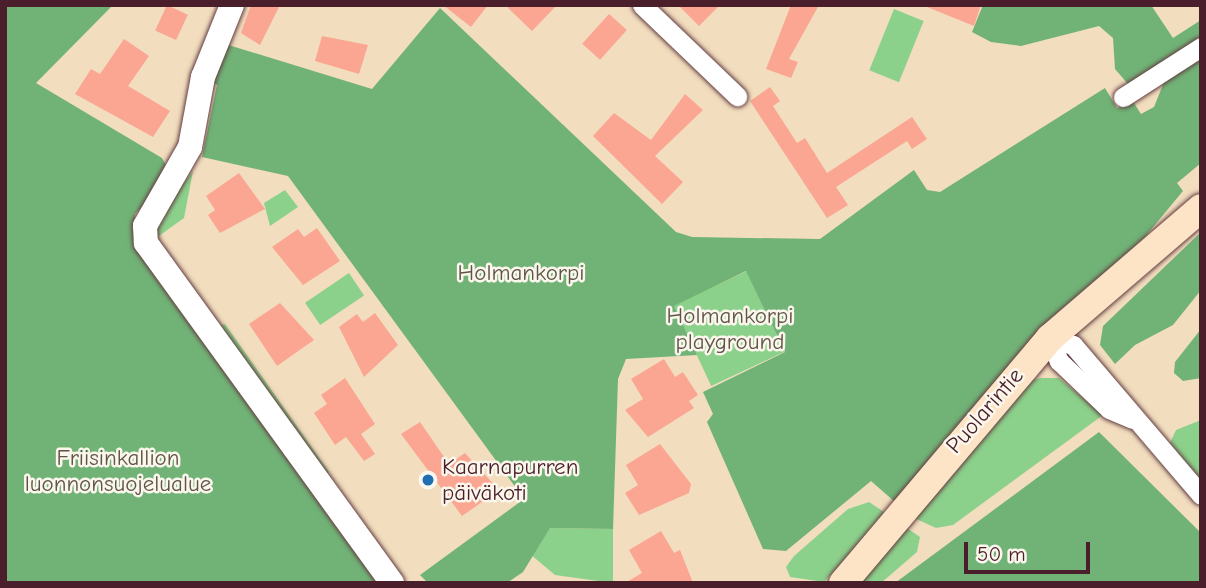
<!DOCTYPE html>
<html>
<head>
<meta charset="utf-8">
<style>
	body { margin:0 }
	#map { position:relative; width:1206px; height:588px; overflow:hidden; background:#f2ddbe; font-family:"Comic Neue",sans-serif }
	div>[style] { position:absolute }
	.green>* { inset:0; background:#8cd18b; transform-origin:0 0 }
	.forest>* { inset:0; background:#71b377 }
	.building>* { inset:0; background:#fba692; transform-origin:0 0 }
	.roads { filter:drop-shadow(0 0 2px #633c41) drop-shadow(0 0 2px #633c41) }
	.minor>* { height:19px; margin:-9.5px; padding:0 9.5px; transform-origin:9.5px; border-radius:9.5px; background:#fff }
	.tertiary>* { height:24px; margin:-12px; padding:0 12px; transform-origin:12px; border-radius:12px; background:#fff }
	.secondary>* { height:28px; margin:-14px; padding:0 14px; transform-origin:14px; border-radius:14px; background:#fee4c6 }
	.dots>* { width:19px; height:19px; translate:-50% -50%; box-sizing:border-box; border:4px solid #fbf7ec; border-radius:50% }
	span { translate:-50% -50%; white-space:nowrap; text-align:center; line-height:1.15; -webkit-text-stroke:5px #fbf7ec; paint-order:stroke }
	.park-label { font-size:23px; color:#5e5448 }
	.street-label { font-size:23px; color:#4a1f2b }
	.poi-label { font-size:23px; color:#4a1f2b }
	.left { translate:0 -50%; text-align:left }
	.frame { position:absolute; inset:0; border:7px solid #4a1f2b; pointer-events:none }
	.scale { position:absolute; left:964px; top:542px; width:126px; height:32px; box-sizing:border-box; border:4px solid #4a1f2b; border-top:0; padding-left:9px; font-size:21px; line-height:24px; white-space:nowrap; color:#4a1f2b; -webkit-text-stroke:5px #fbf7ec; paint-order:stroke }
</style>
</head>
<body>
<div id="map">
	<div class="green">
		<i style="left:894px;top:9px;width:32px;height:66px;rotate:22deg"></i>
		<i style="clip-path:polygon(193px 171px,184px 218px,156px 238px,157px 218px)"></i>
		<i style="clip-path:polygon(285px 190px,298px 207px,270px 226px,264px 203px)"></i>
		<i style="left:747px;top:271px;width:89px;height:81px;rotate:65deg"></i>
		<i style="left:349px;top:273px;width:27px;height:53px;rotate:56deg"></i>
		<i style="clip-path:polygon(225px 324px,329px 472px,321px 478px,218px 326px)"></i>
		<i style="clip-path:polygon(1040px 378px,1059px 378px,1103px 415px,953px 525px,936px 528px,912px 517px,1026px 382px)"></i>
		<i style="clip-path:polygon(1201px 420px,1201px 480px,1170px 443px,1176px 430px)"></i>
		<i style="clip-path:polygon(869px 502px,887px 514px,824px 582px,790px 577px,786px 567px,794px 556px,848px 509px)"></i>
		<i style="clip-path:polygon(904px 526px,920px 537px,917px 552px,881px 583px,860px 583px)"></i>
		<i style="clip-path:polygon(550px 528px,613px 529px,613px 583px,555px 575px,530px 554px)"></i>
	</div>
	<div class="forest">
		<i style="clip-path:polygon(5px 5px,113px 5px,36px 83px,162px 158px,172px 176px,135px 214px,135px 234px,168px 291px,377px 583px,5px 583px)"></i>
		<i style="clip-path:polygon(983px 5px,1151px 5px,1173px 38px,1201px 20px,1201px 37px,1128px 84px,1115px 69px,1113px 38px,1099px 26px,1021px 46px,991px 42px,972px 32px)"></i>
		<i style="clip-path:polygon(440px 8px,676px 232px,692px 237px,820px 239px,914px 170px,927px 190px,940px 192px,1105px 88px,1117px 108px,1134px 103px,1141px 114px,1154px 107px,1166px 77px,1201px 54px,1201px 163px,1177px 183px,1183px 191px,1144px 238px,1059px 315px,895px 502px,871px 481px,786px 551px,763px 549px,707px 422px,713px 414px,703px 392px,785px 352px,746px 271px,674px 306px,697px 355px,626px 359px,618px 379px,613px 529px,550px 528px,523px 572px,507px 583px,428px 583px,420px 575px,524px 499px,288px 176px,202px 157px,217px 85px,210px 79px,222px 43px,372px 89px)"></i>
		<i style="clip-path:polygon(1201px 232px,1201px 290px,1173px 325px,1135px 345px,1115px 364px,1100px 345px,1103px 326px)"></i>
		<i style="clip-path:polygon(1201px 329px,1201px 378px,1183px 381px,1174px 373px,1175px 362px)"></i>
		<i style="clip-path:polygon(1099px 432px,1201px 533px,1201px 583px,895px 583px)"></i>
	</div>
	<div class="building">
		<i style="left:167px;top:5px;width:23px;height:28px;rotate:25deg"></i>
		<i style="clip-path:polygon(251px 5px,280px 5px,260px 45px,241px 33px)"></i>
		<i style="clip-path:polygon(443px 5px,488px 5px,471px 27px)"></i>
		<i style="clip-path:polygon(505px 5px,557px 5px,532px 31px)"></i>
		<i style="clip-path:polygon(678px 5px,720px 5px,699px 26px)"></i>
		<i style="clip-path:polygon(791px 5px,819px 5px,789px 59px,798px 62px,791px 78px,766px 69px)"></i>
		<i style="clip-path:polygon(922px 5px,981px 5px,974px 26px)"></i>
		<i style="left:609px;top:14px;width:24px;height:40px;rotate:42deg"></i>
		<i style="clip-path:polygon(322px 36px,368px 45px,359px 74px,315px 61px)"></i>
		<i style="clip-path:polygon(124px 39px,149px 56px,128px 86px,170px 111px,153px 137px,75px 94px,91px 69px,100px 74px)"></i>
		<i style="clip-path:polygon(770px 87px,780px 101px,773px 106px,797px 143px,805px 138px,827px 173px,912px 117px,927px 139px,912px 149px,907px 141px,836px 187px,848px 205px,827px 218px,750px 101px)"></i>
		<i style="clip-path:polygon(685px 94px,703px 110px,655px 156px,683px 182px,662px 204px,593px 136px,614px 113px,651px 140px)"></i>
		<i style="clip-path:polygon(239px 173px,265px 209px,220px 233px,208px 215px,215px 210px,206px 196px)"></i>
		<i style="clip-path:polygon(317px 228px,340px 261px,303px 285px,272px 247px,298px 229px,304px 237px)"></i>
		<i style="clip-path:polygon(280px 303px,314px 340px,277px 366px,249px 324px)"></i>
		<i style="clip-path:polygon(375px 313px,398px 345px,364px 377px,339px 327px,357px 314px,363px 322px)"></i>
		<i style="clip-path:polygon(664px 359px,675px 377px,683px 372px,698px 395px,689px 401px,694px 408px,648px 437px,625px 410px,643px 399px,631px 379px)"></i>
		<i style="clip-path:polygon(345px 378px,375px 424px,361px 434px,375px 454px,364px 461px,346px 437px,335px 445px,314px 413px,327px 404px,321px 395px)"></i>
		<i style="clip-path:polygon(420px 422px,449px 464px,465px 453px,499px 490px,462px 516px,401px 434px)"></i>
		<i style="clip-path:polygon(660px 444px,691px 484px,689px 493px,639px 515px,625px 493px,638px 485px,626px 465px)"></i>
		<i style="clip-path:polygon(661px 531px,674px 553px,680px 550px,693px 583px,625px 583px,642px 573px,629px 550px)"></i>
	</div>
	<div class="roads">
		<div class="minor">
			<i style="left:642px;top:5px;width:132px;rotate:43.8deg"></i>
			<i style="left:1123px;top:97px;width:93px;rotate:-32.7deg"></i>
			<i style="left:1050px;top:338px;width:24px;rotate:17deg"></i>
			<i style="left:1073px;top:345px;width:197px;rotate:49.5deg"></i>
			<i style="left:1050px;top:338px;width:25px;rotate:69deg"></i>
			<i style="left:1059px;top:361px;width:69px;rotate:43.8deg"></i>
			<i style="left:1109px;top:409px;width:25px;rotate:23deg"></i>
		</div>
		<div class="tertiary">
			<i style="left:232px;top:5px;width:78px;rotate:111.9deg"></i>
			<i style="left:203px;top:77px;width:71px;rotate:100.5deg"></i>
			<i style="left:190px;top:147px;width:91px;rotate:119.7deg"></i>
			<i style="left:145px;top:226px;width:17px;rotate:87deg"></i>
			<i style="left:146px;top:243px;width:420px;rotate:54.1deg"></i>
		</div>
		<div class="secondary">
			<i style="left:843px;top:583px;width:321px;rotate:-49.8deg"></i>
			<i style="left:1050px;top:338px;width:199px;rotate:-40.7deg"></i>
		</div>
	</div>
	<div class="dots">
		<i style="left:428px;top:480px;background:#1f6fb2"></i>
	</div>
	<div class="park-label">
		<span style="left:521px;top:273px">Holmankorpi</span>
		<span style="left:730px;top:329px">Holmankorpi<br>playground</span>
		<span style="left:118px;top:471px">Friisinkallion<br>luonnonsuojelualue</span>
	</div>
	<div class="street-label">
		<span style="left:985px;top:411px;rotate:-49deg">Puolarintie</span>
	</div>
	<div class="poi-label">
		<span class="left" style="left:442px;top:480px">Kaarnapurren<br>päiväkoti</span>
	</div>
	<div class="frame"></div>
	<div class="scale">50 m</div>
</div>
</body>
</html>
